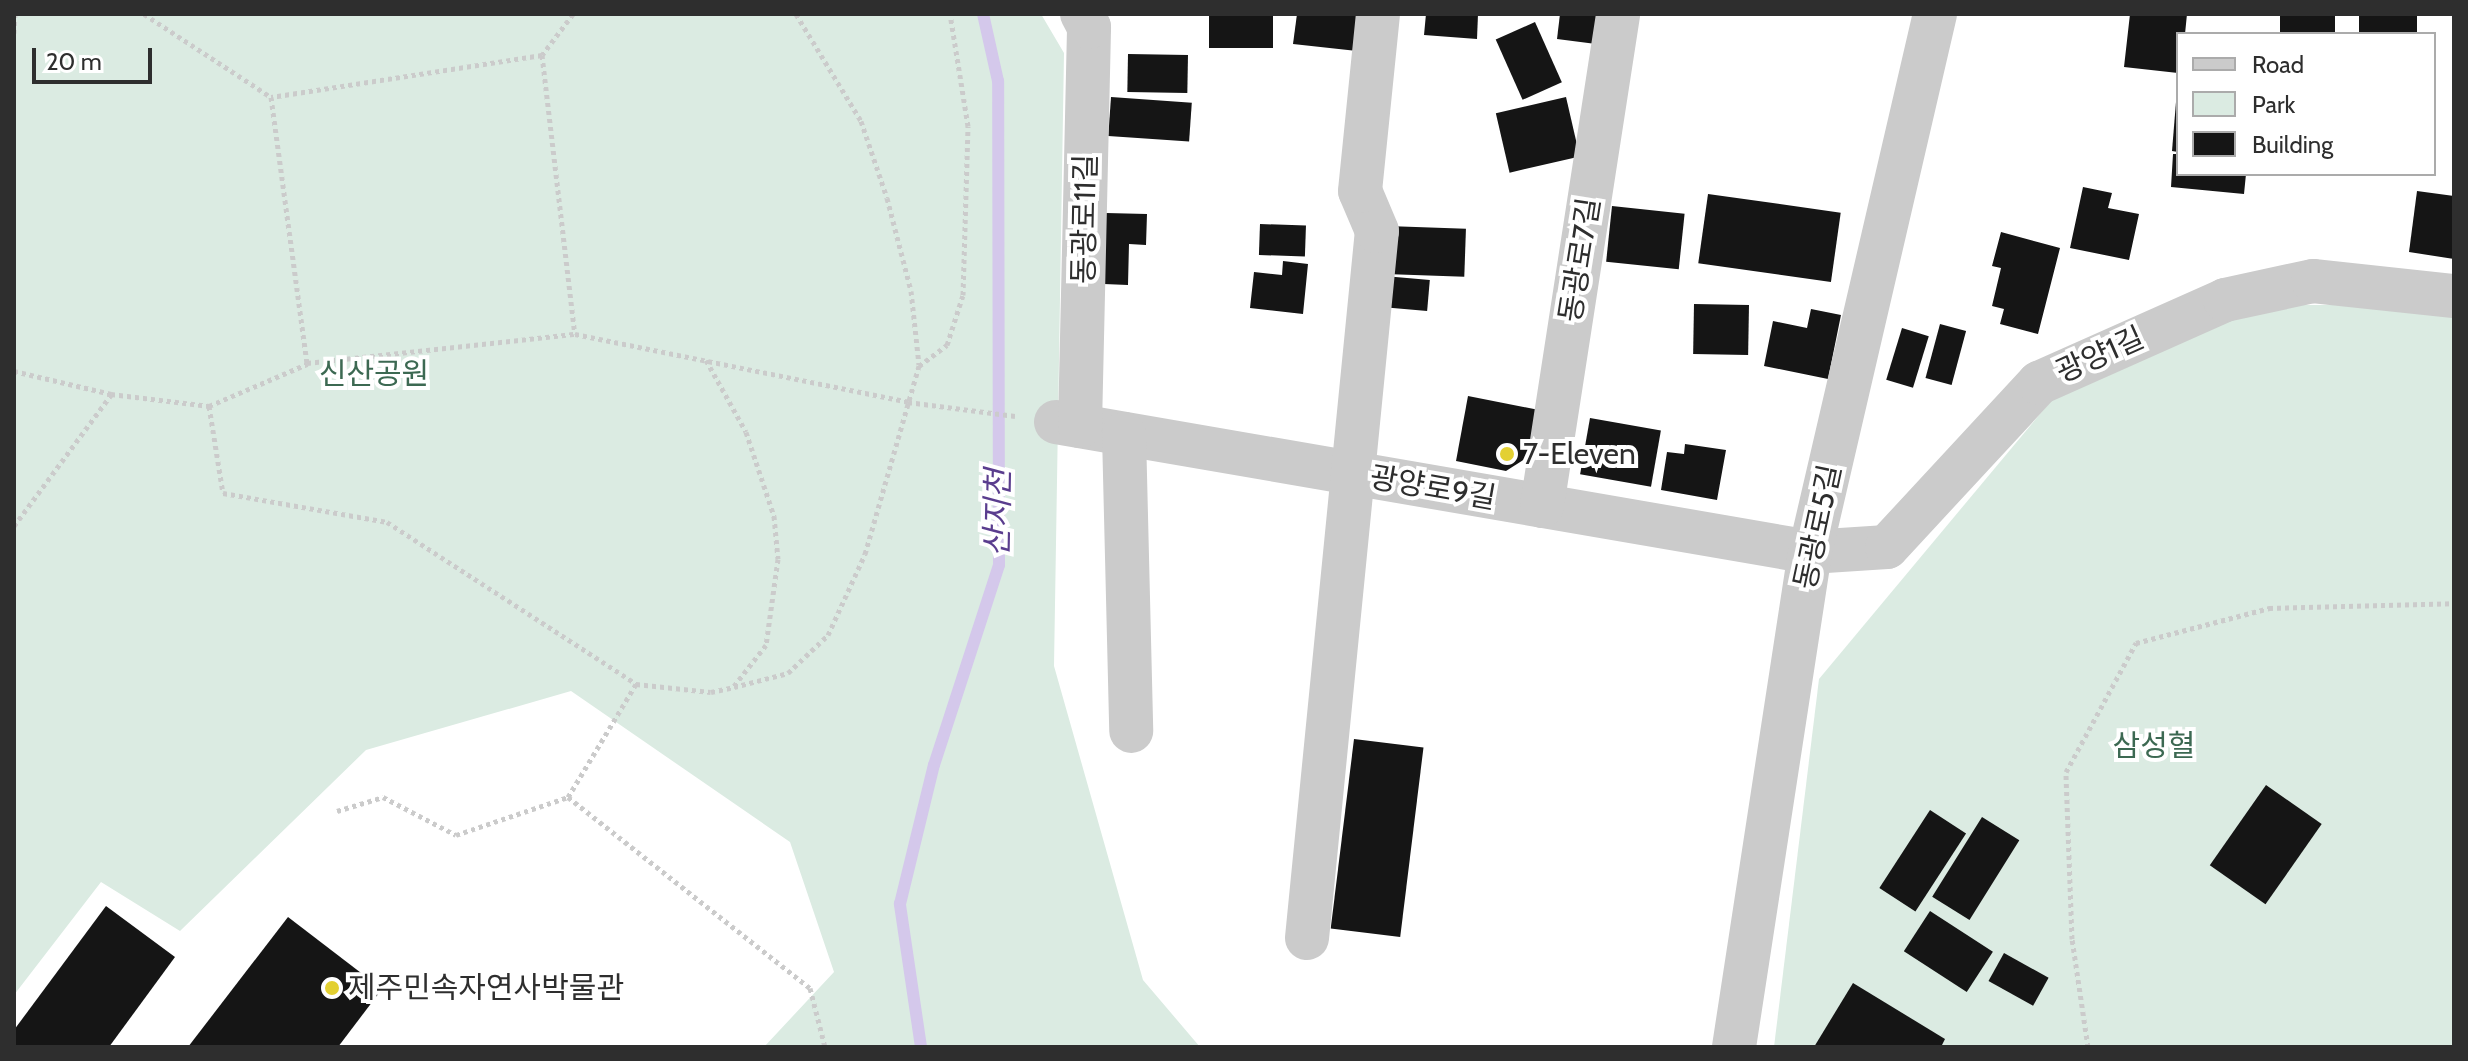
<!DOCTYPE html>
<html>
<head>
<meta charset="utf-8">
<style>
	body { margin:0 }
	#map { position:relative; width:2468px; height:1061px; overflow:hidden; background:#fff; font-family:Cabin,"Noto Sans KR",sans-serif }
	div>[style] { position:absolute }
	.green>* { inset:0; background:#dbebe2 }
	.stream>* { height:12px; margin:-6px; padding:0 6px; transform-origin:6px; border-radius:6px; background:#d4c8eb }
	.building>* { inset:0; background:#151515; transform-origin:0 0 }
	.path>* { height:5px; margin-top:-2.5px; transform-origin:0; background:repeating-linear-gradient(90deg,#cbcbcb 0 4px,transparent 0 8px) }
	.minor>* { height:44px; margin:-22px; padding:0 22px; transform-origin:22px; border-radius:22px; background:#cbcbcb }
	.dots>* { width:22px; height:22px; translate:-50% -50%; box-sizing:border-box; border:4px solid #fff; border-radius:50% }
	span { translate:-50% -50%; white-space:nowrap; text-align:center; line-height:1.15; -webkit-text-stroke:8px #fff; paint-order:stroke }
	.street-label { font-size:30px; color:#2e2e2e }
	.park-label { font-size:30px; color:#3c6952 }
	.poi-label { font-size:30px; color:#2e2e2e }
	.left { translate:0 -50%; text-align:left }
	.water-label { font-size:32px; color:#5a3d8e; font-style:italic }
	.frame { position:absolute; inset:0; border:16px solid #2e2e2e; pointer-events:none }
	.legend { position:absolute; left:2176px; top:32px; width:260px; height:144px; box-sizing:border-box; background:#fff; border:2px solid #ababab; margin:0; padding:10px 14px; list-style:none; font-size:24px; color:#2e2e2e }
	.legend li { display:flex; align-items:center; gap:16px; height:40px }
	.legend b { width:40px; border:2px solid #ababab }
	.scale { position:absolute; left:32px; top:48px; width:120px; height:36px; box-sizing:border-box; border:4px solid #2e2e2e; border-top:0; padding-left:10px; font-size:24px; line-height:28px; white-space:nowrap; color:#2e2e2e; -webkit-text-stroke:6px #fff; paint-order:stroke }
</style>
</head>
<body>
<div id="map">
	<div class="green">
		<i style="clip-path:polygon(14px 14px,1041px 14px,1064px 53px,1054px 666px,1143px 980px,1200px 1047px,764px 1047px,834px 972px,790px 842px,571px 691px,366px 750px,180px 931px,101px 882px,14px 995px)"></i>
		<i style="clip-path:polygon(2264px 305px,2393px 305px,2454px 313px,2454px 1047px,1774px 1047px,1819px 679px,2065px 384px)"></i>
	</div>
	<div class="stream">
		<i style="left:921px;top:1047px;width:145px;rotate:-98.4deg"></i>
		<i style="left:900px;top:904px;width:143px;rotate:-76.3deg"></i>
		<i style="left:934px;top:765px;width:210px;rotate:-72deg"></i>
		<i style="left:999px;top:565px;width:484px;rotate:-90.1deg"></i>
		<i style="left:998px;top:81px;width:69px;rotate:-102.6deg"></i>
	</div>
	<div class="building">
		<i style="left:1209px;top:14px;width:64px;height:34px"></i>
		<i style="clip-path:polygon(1297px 14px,1360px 14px,1357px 51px,1293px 44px)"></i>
		<i style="clip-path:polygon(1426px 14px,1478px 14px,1477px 39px,1424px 35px)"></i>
		<i style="clip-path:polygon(1560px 14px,1600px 14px,1596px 44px,1557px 39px)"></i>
		<i style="clip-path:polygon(2130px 14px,2187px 14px,2185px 34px,2178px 34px,2178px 73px,2124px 67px)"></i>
		<i style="left:2280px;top:14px;width:55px;height:20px"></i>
		<i style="left:2359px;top:14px;width:58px;height:20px"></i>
		<i style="left:1535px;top:22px;width:66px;height:43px;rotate:66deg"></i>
		<i style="left:1128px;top:54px;width:60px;height:38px;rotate:1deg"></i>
		<i style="left:1111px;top:97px;width:81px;height:39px;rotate:4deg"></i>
		<i style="left:1566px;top:97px;width:61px;height:72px;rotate:77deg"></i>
		<i style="clip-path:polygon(2176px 102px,2178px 102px,2178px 152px,2172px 151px)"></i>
		<i style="clip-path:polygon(2173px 154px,2178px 154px,2178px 174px,2246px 174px,2244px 194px,2171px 187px)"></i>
		<i style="clip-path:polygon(2083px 187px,2112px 193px,2108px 208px,2139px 214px,2129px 260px,2070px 248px)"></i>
		<i style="clip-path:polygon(2417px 191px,2454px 196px,2454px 259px,2409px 252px)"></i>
		<i style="left:1708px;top:194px;width:134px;height:70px;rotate:8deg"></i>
		<i style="left:1612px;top:206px;width:73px;height:56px;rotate:6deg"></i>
		<i style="clip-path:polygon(1106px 213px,1147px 214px,1146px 245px,1129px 244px,1128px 285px,1104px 284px)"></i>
		<i style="left:1260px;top:224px;width:46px;height:31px;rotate:2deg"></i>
		<i style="left:1387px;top:226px;width:79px;height:48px;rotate:2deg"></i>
		<i style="clip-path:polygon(2001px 232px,2060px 248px,2038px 334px,2000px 324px,2004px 309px,1992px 306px,2001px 268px,1992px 266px)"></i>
		<i style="clip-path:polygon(1283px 261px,1308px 264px,1303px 314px,1250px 308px,1254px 272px,1282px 275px)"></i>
		<i style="left:1384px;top:276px;width:46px;height:31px;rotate:5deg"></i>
		<i style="left:1694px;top:304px;width:55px;height:50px;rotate:1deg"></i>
		<i style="clip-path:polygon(1811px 309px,1841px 315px,1828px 379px,1764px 366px,1773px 321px,1807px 328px)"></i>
		<i style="left:1940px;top:324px;width:27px;height:56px;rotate:15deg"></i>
		<i style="left:1902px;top:328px;width:28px;height:54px;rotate:17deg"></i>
		<i style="clip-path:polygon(1468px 396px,1539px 410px,1531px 455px,1506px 471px,1456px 461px)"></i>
		<i style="left:1590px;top:418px;width:72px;height:57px;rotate:10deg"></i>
		<i style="clip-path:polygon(1685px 444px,1726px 450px,1717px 500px,1661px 490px,1667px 452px,1684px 454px)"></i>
		<i style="left:1354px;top:739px;width:70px;height:191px;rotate:7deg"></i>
		<i style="left:2266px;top:785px;width:68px;height:98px;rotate:35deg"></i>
		<i style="left:1930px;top:810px;width:43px;height:93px;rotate:33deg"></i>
		<i style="left:1982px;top:817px;width:44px;height:94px;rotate:32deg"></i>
		<i style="clip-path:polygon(106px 906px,175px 957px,109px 1047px,14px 1047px,14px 1030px)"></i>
		<i style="left:1930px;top:911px;width:75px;height:48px;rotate:33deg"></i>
		<i style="clip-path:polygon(288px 917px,382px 989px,338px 1047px,188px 1047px)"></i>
		<i style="left:2004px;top:953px;width:51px;height:32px;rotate:29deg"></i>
		<i style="clip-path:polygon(1853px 983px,1945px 1039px,1941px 1047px,1814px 1047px)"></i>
	</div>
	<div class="path">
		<i style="left:144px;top:14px;width:152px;rotate:33.2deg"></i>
		<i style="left:573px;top:14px;width:51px;rotate:127.1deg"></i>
		<i style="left:542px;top:55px;width:281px;rotate:83.3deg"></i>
		<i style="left:575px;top:334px;width:340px;rotate:11.5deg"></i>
		<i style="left:908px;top:402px;width:108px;rotate:7.5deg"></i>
		<i style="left:796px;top:14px;width:125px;rotate:58.7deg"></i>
		<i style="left:861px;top:121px;width:81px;rotate:71.3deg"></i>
		<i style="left:887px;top:198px;width:96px;rotate:75.5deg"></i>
		<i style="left:911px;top:291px;width:74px;rotate:83.8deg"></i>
		<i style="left:14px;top:33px;width:19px;rotate:-87deg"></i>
		<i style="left:542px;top:55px;width:274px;rotate:171.2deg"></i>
		<i style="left:271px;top:97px;width:268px;rotate:82.3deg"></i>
		<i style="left:307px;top:363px;width:270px;rotate:-6.2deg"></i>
		<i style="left:706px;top:360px;width:82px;rotate:60.9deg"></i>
		<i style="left:746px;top:432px;width:89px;rotate:71.6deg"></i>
		<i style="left:774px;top:516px;width:43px;rotate:84.7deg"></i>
		<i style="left:778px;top:559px;width:87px;rotate:97.9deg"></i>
		<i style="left:766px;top:645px;width:52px;rotate:128deg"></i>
		<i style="left:14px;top:371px;width:100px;rotate:13.3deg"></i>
		<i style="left:111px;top:394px;width:99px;rotate:7deg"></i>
		<i style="left:209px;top:406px;width:88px;rotate:80.9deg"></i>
		<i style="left:223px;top:493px;width:167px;rotate:10deg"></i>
		<i style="left:387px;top:522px;width:297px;rotate:33deg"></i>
		<i style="left:636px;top:684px;width:132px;rotate:121deg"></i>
		<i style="left:568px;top:797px;width:308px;rotate:38.3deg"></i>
		<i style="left:810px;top:988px;width:61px;rotate:75.7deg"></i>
		<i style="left:209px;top:406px;width:107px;rotate:-23.2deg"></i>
		<i style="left:14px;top:526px;width:163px;rotate:-53.5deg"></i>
		<i style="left:636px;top:684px;width:75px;rotate:6.1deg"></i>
		<i style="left:711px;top:692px;width:24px;rotate:-12deg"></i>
		<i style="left:734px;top:687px;width:56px;rotate:-14.5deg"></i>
		<i style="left:788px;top:673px;width:55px;rotate:-43.5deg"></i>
		<i style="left:828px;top:635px;width:89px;rotate:-65.4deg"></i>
		<i style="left:865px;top:554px;width:196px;rotate:-74deg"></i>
		<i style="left:919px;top:366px;width:35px;rotate:-37deg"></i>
		<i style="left:947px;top:345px;width:52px;rotate:-72.3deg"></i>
		<i style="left:963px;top:295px;width:169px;rotate:-88.3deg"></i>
		<i style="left:968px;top:126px;width:113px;rotate:-99.1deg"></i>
		<i style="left:337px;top:811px;width:48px;rotate:-16.9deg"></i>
		<i style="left:383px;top:797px;width:82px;rotate:27.5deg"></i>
		<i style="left:456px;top:835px;width:118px;rotate:-18.7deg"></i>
		<i style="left:2088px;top:1047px;width:109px;rotate:-98.4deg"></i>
		<i style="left:2072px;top:939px;width:167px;rotate:-92.1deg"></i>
		<i style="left:2066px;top:772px;width:147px;rotate:-61.5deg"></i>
		<i style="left:2136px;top:643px;width:138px;rotate:-14.7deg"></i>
		<i style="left:2269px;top:608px;width:185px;rotate:-1.5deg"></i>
	</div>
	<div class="minor">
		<i style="left:1056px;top:422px;width:765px;rotate:9.78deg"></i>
		<i style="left:1810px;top:552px;width:77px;rotate:-3.7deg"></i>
		<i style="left:1887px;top:547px;width:224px;rotate:-47.2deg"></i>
		<i style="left:2039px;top:383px;width:204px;rotate:-24deg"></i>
		<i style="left:2225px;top:300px;width:90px;rotate:-12.2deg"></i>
		<i style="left:2313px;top:281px;width:142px;rotate:6.1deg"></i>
		<i style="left:1080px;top:426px;width:399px;rotate:-88.7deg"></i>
		<i style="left:1089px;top:27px;width:15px;rotate:-118deg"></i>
		<i style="left:1124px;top:434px;width:297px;rotate:88.6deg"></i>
		<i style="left:1542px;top:506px;width:498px;rotate:-81.2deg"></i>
		<i style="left:1307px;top:938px;width:710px;rotate:-84.35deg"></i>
		<i style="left:1377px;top:231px;width:43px;rotate:-113deg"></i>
		<i style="left:1360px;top:191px;width:178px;rotate:-84.2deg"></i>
		<i style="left:1734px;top:1047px;width:501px;rotate:-81.27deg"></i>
		<i style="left:1810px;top:552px;width:552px;rotate:-76.92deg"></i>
	</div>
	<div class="dots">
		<i style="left:1507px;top:454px;background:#e3d032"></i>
		<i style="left:332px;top:988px;background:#e3d032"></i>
	</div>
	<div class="street-label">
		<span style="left:1085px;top:219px;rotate:-89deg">동광로11길</span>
		<span style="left:1580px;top:260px;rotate:-81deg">동광로7길</span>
		<span style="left:2100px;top:355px;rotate:-24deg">광양1길</span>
		<span style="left:1433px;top:488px;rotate:10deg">광양로9길</span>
		<span style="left:1818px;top:527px;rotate:-78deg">동광로5길</span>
	</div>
	<div class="park-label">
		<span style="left:374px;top:374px">신산공원</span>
		<span style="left:2154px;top:746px">삼성혈</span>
	</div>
	<div class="poi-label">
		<span class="left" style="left:1523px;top:454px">7-Eleven</span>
		<span class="left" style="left:348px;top:988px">제주민속자연사박물관</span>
	</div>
	<div class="water-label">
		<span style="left:998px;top:513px;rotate:-89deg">산지천</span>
	</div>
	<div class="frame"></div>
	<ul class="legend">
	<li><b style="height:10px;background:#cbcbcb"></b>Road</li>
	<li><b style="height:22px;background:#dbebe2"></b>Park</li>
	<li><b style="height:22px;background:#151515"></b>Building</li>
	</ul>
	<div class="scale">20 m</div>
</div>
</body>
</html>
